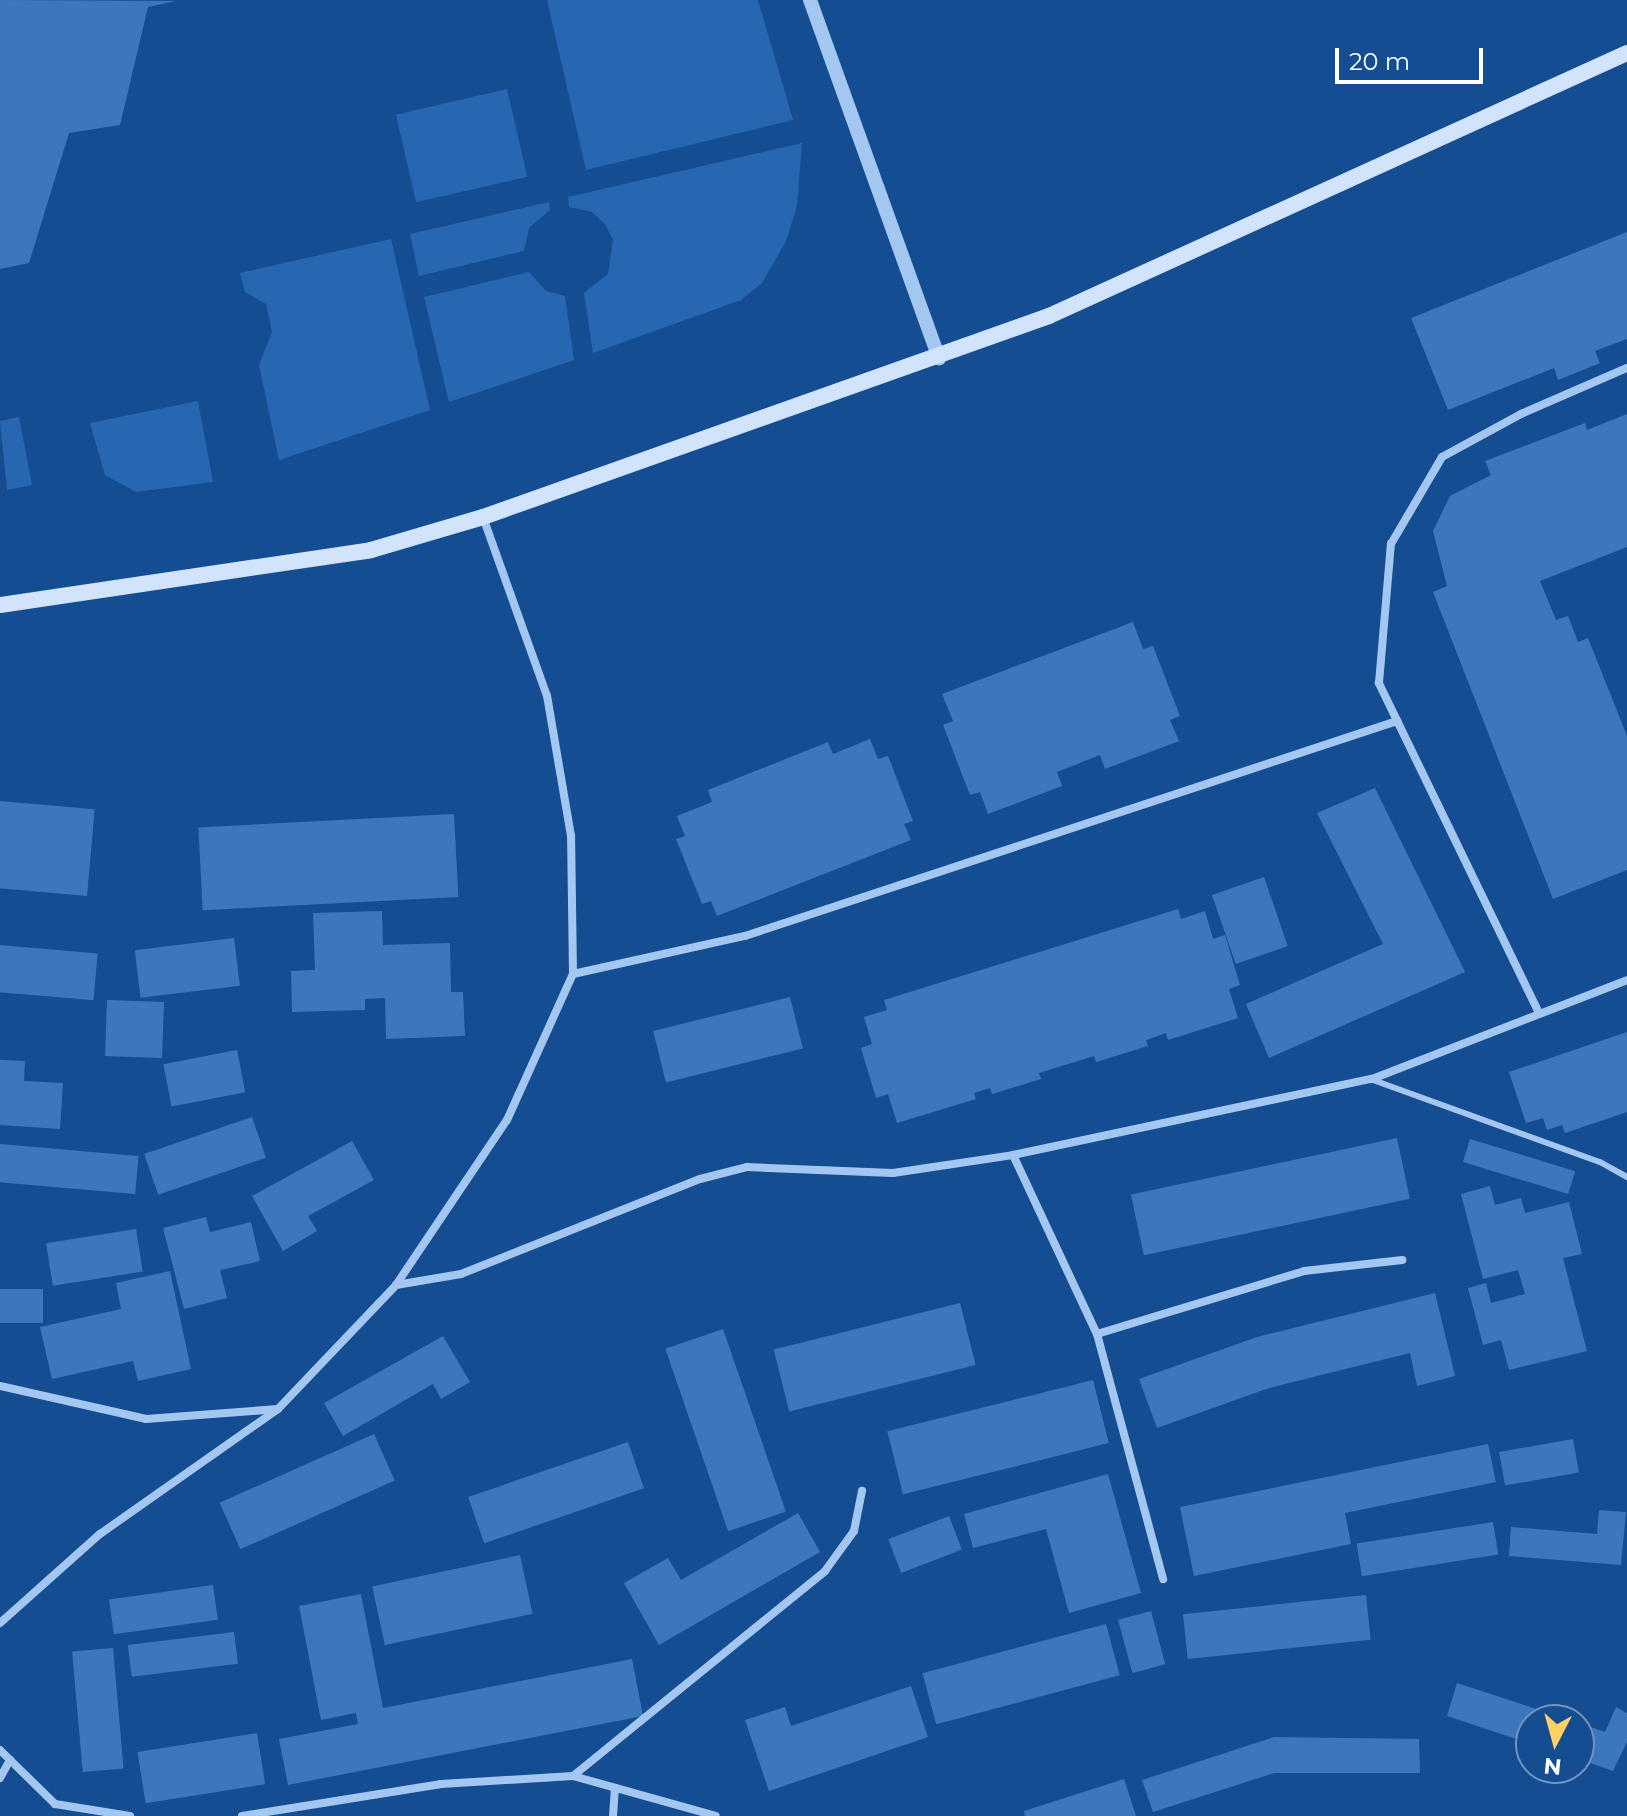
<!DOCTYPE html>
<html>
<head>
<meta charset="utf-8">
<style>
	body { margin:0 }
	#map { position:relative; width:1627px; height:1816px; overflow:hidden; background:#154d93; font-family:Montserrat,sans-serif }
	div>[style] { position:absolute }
	.green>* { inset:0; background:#2767b2; transform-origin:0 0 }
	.building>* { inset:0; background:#3d77bb; transform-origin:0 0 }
	.service>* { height:6px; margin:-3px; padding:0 3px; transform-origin:3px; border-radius:3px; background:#a4c7f1 }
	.minor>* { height:8px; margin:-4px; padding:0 4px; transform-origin:4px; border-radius:4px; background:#a4c7f1 }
	.tertiary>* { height:14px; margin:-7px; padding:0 7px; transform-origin:7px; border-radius:7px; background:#a4c7f1 }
	.secondary>* { height:16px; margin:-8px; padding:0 8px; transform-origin:8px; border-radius:8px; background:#d2e4fc }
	span { translate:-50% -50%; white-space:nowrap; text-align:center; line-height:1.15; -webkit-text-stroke:6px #154d93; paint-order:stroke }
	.north { position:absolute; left:1515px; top:1704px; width:80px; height:80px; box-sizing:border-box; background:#154d93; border:2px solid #7394be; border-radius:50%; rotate:186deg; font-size:22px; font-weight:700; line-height:32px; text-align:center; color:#fff }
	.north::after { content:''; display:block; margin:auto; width:28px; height:36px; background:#ffd164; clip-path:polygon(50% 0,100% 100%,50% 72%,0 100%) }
	.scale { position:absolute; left:1335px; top:48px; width:148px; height:36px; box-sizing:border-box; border:4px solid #fff; border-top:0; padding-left:10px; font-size:24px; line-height:28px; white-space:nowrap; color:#fff; -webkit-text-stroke:6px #154d93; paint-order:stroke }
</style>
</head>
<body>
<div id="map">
	<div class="green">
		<i style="clip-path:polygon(547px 0,758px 0,793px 120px,586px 170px)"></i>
		<i style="left:507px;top:89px;width:90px;height:114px;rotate:77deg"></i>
		<i style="clip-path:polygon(802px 143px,797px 206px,786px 241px,762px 283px,741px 300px,593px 353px,584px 293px,608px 274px,613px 240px,605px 224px,592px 212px,569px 207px,568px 197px)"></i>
		<i style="clip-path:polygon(549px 202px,550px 210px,529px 228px,524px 251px,419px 276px,410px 234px)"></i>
		<i style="clip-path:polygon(391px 239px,430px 410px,279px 460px,259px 365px,272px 332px,266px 304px,245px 292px,240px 273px)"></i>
		<i style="clip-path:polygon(529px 272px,546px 291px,565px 296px,574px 360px,449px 402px,424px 297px)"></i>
		<i style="clip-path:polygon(198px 401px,213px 482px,136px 492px,105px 475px,90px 423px)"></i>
		<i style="clip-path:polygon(19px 417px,32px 485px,7px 490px,0 421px)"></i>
	</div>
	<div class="building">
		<i style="clip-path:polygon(0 0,176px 1px,148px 7px,120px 125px,69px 133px,29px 263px,0 269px)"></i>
		<i style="clip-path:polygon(1627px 232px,1627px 339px,1595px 351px,1600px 363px,1558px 380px,1554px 368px,1448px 410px,1411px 318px)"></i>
		<i style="clip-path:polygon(1627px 414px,1627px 547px,1540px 581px,1556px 620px,1568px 616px,1578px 642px,1588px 638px,1627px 736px,1627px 870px,1553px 899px,1433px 592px,1447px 586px,1433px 531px,1450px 496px,1491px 475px,1485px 461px,1585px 423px,1587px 430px)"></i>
		<i style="clip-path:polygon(1133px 622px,1143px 649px,1153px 646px,1180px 716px,1170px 720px,1179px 741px,1105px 769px,1100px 755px,1057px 772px,1062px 786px,988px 814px,980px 792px,970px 795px,943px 725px,953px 721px,942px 694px)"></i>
		<i style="clip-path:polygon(870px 739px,878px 759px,888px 756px,913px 821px,904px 824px,911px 840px,717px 916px,711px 901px,702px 904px,676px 839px,685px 836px,677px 816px,712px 802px,708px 790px,828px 742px,833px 754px)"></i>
		<i style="clip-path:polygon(1375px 788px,1465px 972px,1269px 1058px,1246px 1004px,1383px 944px,1317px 813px)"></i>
		<i style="left:0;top:801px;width:95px;height:87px;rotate:5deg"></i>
		<i style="left:454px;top:814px;width:83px;height:256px;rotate:87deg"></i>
		<i style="left:1264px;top:877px;width:73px;height:55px;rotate:71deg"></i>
		<i style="clip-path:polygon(1178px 909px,1181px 919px,1205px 911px,1213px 939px,1225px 935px,1240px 985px,1229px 989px,1238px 1018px,1168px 1040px,1166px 1033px,1146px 1040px,1148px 1046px,1096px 1062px,1094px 1056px,1039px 1073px,1041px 1079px,992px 1094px,990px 1088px,974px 1093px,976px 1099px,897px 1123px,888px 1094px,876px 1098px,861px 1048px,872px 1044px,864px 1017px,887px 1010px,884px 1000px)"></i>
		<i style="clip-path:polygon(382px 911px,383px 945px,450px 943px,451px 992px,463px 992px,465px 1036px,386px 1039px,385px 998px,365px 999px,365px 1010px,292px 1012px,291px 971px,315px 970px,313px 913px)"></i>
		<i style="left:234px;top:938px;width:48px;height:100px;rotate:83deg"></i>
		<i style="left:0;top:945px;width:98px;height:47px;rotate:5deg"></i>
		<i style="left:790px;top:997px;width:53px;height:141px;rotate:76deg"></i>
		<i style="left:107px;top:1000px;width:57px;height:56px;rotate:2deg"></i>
		<i style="clip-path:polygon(1627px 1032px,1627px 1112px,1565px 1133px,1562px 1125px,1547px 1130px,1543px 1118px,1526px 1123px,1509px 1072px)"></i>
		<i style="left:237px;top:1050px;width:43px;height:75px;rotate:79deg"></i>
		<i style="clip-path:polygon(0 1060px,25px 1061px,24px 1081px,63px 1083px,60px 1129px,0 1125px)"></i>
		<i style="left:252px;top:1117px;width:43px;height:114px;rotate:71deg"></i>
		<i style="left:1397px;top:1138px;width:62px;height:272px;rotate:78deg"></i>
		<i style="left:1470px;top:1139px;width:110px;height:24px;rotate:17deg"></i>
		<i style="clip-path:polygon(352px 1141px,374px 1180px,308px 1216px,317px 1231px,283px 1251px,252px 1196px)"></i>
		<i style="left:0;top:1144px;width:139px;height:38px;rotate:5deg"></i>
		<i style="clip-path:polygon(1490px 1186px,1495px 1205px,1521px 1198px,1525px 1213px,1569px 1202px,1582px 1254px,1563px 1258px,1587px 1351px,1509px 1370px,1501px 1340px,1483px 1345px,1468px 1288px,1486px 1283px,1491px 1303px,1525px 1294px,1518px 1270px,1483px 1279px,1461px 1194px)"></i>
		<i style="clip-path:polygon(206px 1217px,210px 1232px,251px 1222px,260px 1261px,220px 1270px,227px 1298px,184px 1309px,163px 1228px)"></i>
		<i style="left:136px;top:1229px;width:43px;height:91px;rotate:81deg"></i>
		<i style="clip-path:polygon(170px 1271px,191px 1369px,138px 1381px,133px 1361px,52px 1379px,40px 1327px,121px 1309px,116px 1283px)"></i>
		<i style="left:0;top:1289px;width:43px;height:34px"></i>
		<i style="clip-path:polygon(1435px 1293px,1455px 1376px,1417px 1386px,1410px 1353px,1269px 1388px,1157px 1428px,1139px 1379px,1257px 1337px)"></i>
		<i style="left:960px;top:1303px;width:64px;height:192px;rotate:76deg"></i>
		<i style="left:723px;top:1329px;width:193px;height:61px;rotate:71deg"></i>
		<i style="clip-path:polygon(443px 1336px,470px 1382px,441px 1399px,433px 1384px,343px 1436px,324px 1403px)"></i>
		<i style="left:1093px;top:1380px;width:65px;height:212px;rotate:76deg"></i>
		<i style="left:374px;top:1434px;width:51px;height:169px;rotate:66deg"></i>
		<i style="left:1573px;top:1439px;width:34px;height:75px;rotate:80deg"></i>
		<i style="left:628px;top:1442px;width:49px;height:169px;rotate:71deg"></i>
		<i style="clip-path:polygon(1488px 1444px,1496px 1482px,1345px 1513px,1351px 1544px,1194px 1576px,1180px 1507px)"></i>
		<i style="clip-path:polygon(1108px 1474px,1141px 1593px,1069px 1613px,1046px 1529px,973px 1548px,964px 1514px)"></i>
		<i style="clip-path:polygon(1599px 1510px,1626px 1512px,1621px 1565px,1509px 1556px,1511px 1527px,1597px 1534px)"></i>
		<i style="clip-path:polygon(798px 1513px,820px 1552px,659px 1645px,624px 1583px,668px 1558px,681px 1580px)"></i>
		<i style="left:949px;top:1516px;width:36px;height:65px;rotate:69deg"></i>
		<i style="left:1493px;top:1522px;width:33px;height:138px;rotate:81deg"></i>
		<i style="left:520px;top:1555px;width:60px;height:151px;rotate:78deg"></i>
		<i style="left:213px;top:1585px;width:35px;height:105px;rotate:82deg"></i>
		<i style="clip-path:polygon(361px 1594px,383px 1708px,632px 1659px,643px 1716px,288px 1785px,279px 1739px,358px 1724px,356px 1713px,321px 1720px,299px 1606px)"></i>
		<i style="left:1366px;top:1595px;width:45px;height:184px;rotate:84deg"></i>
		<i style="left:1151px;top:1611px;width:55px;height:34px;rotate:75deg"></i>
		<i style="left:1106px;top:1624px;width:53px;height:190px;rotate:75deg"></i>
		<i style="left:234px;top:1632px;width:32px;height:107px;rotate:83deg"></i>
		<i style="left:113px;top:1648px;width:121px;height:41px;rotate:85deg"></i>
		<i style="clip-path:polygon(1457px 1683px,1567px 1719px,1567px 1720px,1531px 1720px,1531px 1744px,1447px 1716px)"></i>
		<i style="clip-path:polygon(911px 1686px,928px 1737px,769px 1791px,745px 1720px,785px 1707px,791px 1726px)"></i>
		<i style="clip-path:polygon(1616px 1707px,1627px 1713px,1627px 1742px,1613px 1771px,1579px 1759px,1579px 1723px,1605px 1732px)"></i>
		<i style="left:257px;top:1733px;width:52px;height:121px;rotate:81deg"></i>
		<i style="clip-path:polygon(1274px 1737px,1419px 1739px,1420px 1773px,1274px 1773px,1153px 1812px,1142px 1780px)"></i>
		<i style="clip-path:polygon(1124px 1779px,1136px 1816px,1025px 1816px,1024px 1811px)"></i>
	</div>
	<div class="service">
		<i style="left:1373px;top:1080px;width:241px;rotate:19.9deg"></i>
		<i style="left:1600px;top:1162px;width:31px;rotate:29deg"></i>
	</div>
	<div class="minor">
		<i style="left:573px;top:974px;width:176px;rotate:-12.5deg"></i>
		<i style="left:745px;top:936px;width:687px;rotate:-18.25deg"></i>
		<i style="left:1539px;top:1013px;width:367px;rotate:-115.9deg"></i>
		<i style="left:1379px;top:683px;width:140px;rotate:-85.1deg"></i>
		<i style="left:1391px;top:544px;width:101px;rotate:-59.6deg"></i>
		<i style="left:1442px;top:457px;width:90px;rotate:-28.6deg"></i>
		<i style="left:1521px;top:414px;width:116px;rotate:-23.5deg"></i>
		<i style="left:1013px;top:1155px;width:198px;rotate:64.9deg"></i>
		<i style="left:1097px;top:1334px;width:254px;rotate:74.9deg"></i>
		<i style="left:396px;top:1285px;width:66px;rotate:-9.6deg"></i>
		<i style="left:461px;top:1274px;width:257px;rotate:-21.7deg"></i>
		<i style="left:700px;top:1179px;width:49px;rotate:-14.3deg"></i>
		<i style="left:747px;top:1167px;width:146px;rotate:2.4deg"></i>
		<i style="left:893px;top:1173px;width:121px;rotate:-8.5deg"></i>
		<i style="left:1013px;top:1155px;width:367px;rotate:-12deg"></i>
		<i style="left:1372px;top:1079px;width:274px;rotate:-21.2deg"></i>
		<i style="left:1097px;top:1334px;width:216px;rotate:-16.9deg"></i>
		<i style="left:1304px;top:1271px;width:99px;rotate:-6.4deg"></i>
		<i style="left:0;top:1386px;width:150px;rotate:12.7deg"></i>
		<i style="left:146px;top:1419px;width:132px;rotate:-4.3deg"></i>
		<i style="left:0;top:1623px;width:134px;rotate:-41.7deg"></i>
		<i style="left:100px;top:1534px;width:218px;rotate:-35.1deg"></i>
		<i style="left:278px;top:1409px;width:171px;rotate:-46.4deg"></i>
		<i style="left:396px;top:1285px;width:199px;rotate:-56.1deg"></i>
		<i style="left:507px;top:1120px;width:160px;rotate:-65.7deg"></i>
		<i style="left:573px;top:974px;width:138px;rotate:-90.8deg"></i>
		<i style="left:571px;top:836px;width:142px;rotate:-99.7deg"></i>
		<i style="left:547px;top:696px;width:190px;rotate:-109.7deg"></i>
		<i style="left:0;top:1750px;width:77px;rotate:44.5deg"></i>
		<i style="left:55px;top:1804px;width:76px;rotate:9.1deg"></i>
		<i style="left:573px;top:1776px;width:325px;rotate:-39.1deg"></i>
		<i style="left:825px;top:1571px;width:49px;rotate:-54.1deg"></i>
		<i style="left:854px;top:1531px;width:41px;rotate:-78.7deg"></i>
		<i style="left:0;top:1778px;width:21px;rotate:-61deg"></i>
		<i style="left:242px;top:1816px;width:202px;rotate:-9.1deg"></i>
		<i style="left:441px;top:1784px;width:132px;rotate:-3.5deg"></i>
		<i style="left:573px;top:1776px;width:148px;rotate:15.6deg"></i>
		<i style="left:613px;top:1816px;width:28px;rotate:-86deg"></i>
	</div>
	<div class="tertiary">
		<i style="left:810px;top:0;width:381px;rotate:70.2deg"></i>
	</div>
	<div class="secondary">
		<i style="left:0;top:605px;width:375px;rotate:-8.4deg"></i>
		<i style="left:371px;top:550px;width:117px;rotate:-16.4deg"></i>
		<i style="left:483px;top:517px;width:601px;rotate:-19.55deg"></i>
		<i style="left:1049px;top:316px;width:635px;rotate:-24.47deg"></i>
	</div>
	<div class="north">N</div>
	<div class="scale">20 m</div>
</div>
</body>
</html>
